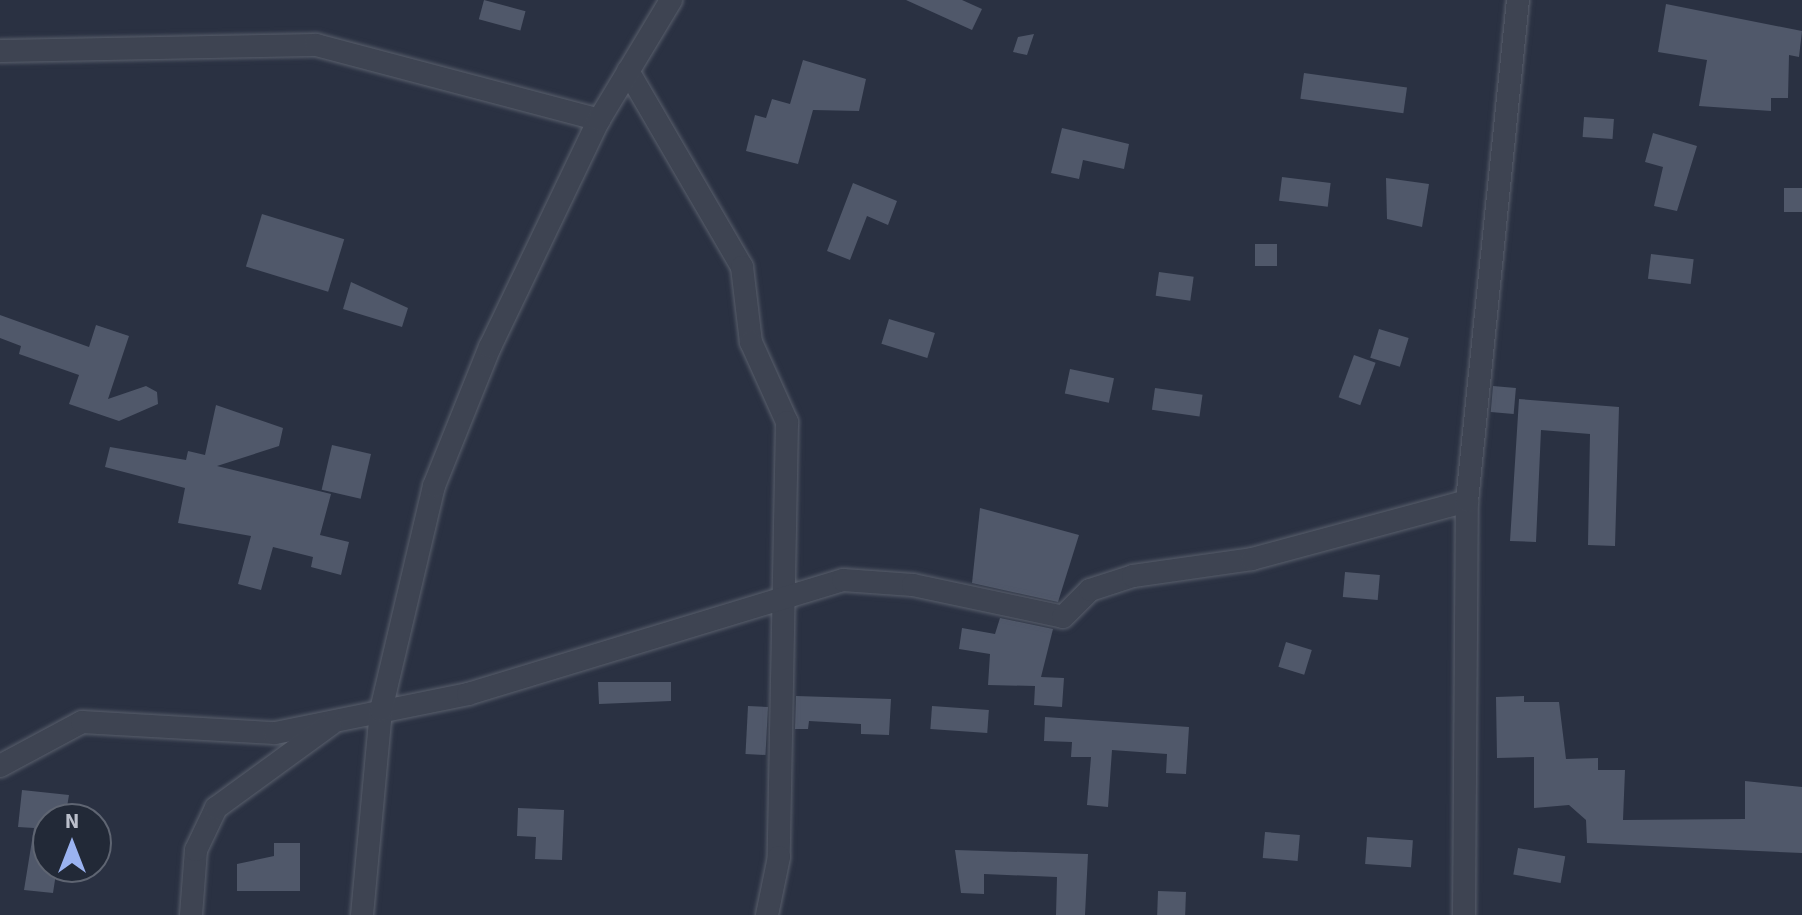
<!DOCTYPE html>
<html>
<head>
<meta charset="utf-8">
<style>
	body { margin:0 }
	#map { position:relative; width:1802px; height:915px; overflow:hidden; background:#2a3142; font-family:"Source Sans 3",sans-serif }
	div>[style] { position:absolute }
	.building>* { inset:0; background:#50586a; transform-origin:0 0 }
	.roads { filter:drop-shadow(0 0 2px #595f6c) drop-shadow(0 0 2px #595f6c) }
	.street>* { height:22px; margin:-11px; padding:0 11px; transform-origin:11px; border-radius:11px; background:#3e4452 }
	span { translate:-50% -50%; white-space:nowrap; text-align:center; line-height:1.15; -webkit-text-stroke:6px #222937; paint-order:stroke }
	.north { position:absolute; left:32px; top:803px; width:80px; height:80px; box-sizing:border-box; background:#222937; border:2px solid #5f6572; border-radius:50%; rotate:0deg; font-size:22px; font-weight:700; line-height:32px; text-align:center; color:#bbbfcb }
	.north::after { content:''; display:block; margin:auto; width:28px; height:36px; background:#9bb3f1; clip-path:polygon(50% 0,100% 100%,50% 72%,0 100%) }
</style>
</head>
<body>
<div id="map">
	<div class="building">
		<i style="left:484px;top:0;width:43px;height:20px;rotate:15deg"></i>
		<i style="clip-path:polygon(906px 0,962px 0,982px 9px,972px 30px)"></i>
		<i style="clip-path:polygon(1666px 4px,1802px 31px,1799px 57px,1789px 55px,1788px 98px,1771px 98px,1771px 111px,1699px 106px,1707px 60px,1658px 52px)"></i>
		<i style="clip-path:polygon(1034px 34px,1027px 55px,1013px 52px,1018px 37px)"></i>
		<i style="clip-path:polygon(803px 60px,866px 79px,859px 111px,813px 110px,798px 164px,746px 151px,755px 115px,766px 118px,772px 99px,790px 104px)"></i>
		<i style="left:1304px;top:73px;width:104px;height:26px;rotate:8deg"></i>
		<i style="left:1584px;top:117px;width:30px;height:20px;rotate:4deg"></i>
		<i style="clip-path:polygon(1062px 128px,1129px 144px,1124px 169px,1083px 160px,1079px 179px,1051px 173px)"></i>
		<i style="clip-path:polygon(1653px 133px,1697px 146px,1677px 211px,1654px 206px,1663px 167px,1645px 162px)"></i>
		<i style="left:1282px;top:177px;width:49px;height:24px;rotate:7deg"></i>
		<i style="clip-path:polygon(1386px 178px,1429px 184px,1422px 227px,1387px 219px)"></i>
		<i style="clip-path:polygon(853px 183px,897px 201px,888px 225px,867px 216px,850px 260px,827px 251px)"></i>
		<i style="left:1784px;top:188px;width:18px;height:24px"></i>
		<i style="left:262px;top:214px;width:86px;height:55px;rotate:17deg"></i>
		<i style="left:1255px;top:244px;width:22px;height:22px"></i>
		<i style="left:1651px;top:254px;width:43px;height:25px;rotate:7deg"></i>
		<i style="left:1159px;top:272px;width:35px;height:24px;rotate:8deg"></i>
		<i style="clip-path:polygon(351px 282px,408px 308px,402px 327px,343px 309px)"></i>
		<i style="clip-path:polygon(0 315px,89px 347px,96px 325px,129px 336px,108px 399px,146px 386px,157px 392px,158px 404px,119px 421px,69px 404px,79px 375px,19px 354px,21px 346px,0 338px)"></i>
		<i style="left:889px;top:319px;width:48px;height:26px;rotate:17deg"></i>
		<i style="left:1379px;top:329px;width:31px;height:30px;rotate:17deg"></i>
		<i style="left:1354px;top:355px;width:23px;height:45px;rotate:20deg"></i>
		<i style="left:1070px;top:369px;width:45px;height:25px;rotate:12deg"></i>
		<i style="left:1493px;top:386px;width:23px;height:26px;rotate:5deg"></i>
		<i style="left:1155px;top:388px;width:48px;height:22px;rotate:8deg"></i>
		<i style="clip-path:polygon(1519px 399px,1619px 407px,1615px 546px,1588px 545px,1590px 434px,1541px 430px,1536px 542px,1510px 541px)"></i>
		<i style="clip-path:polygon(216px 405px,283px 428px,279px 446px,217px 466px,331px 494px,320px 535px,349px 542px,341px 575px,311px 567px,313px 557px,273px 547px,261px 590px,238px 584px,251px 536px,178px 523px,185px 488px,105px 467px,110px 447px,186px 460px,188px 451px,205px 455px)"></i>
		<i style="left:332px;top:445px;width:40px;height:46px;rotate:13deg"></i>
		<i style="clip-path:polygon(980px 508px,1079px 535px,1058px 602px,972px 583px)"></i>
		<i style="left:1345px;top:572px;width:35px;height:25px;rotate:5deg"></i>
		<i style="clip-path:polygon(1000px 618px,1053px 629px,1041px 677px,1064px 678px,1062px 707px,1034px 705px,1035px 686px,988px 685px,990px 654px,959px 649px,962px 628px,995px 634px)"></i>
		<i style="left:1286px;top:642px;width:27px;height:26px;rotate:17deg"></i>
		<i style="clip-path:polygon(598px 682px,671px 682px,671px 701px,599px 704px)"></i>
		<i style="clip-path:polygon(796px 696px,891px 699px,889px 735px,861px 734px,861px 724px,809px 721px,808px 729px,795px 729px)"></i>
		<i style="clip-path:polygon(1524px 696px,1524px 702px,1559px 702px,1566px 759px,1598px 758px,1598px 770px,1625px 770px,1623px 820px,1745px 819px,1745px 781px,1802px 787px,1802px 853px,1587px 843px,1586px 820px,1569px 805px,1534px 808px,1534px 757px,1497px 758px,1496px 697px)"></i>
		<i style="left:748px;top:706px;width:20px;height:48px;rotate:3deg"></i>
		<i style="left:932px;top:706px;width:57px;height:23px;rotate:4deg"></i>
		<i style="clip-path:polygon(1045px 717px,1189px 727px,1186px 774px,1166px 773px,1167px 754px,1112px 750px,1108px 807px,1087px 805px,1091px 757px,1071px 757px,1072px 742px,1044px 741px)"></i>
		<i style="clip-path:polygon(22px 790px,69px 795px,65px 819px,48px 819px,48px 867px,57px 867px,53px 893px,24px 890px,34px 828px,18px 827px)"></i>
		<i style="clip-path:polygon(518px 808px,564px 810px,562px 860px,535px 859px,536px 837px,517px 836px)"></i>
		<i style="left:1265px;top:832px;width:35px;height:26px;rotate:5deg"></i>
		<i style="left:1367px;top:837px;width:46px;height:27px;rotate:4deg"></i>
		<i style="clip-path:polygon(274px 843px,300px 843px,300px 891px,237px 891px,237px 864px,274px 856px)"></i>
		<i style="left:1518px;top:848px;width:48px;height:27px;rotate:10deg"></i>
		<i style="clip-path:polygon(955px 850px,1088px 854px,1085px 915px,1056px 915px,1057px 877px,984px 874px,984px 894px,961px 893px)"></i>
		<i style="left:1158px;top:891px;width:28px;height:24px;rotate:2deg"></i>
	</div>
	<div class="roads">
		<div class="street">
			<i style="left:0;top:51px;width:316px;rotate:-1.1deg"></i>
			<i style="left:316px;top:45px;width:293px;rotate:14.8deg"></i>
			<i style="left:628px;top:71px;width:227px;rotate:59.8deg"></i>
			<i style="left:742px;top:267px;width:76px;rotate:83.2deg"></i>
			<i style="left:751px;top:342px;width:88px;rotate:65.8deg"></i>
			<i style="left:787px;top:422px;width:435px;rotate:91.1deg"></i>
			<i style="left:779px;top:857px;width:59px;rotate:101.7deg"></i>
			<i style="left:0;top:766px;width:93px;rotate:-28.2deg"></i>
			<i style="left:82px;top:722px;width:193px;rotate:3.3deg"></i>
			<i style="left:275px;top:733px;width:197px;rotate:-11.4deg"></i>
			<i style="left:468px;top:694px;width:392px;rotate:-16.9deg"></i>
			<i style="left:843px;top:580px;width:70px;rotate:4.1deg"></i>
			<i style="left:913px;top:585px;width:153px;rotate:12deg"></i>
			<i style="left:1063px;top:617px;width:38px;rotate:-45deg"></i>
			<i style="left:1090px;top:590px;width:45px;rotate:-18deg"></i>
			<i style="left:1133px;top:576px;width:120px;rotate:-8.1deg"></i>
			<i style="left:1252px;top:559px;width:223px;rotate:-15.1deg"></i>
			<i style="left:191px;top:915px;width:65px;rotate:-85.6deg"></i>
			<i style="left:196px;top:850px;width:47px;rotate:-64.5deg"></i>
			<i style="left:216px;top:808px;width:142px;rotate:-36.1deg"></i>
			<i style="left:362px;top:915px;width:206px;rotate:-84.7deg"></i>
			<i style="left:381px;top:710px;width:230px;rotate:-76.7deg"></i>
			<i style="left:434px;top:486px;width:150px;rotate:-68.1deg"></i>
			<i style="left:490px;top:347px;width:252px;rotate:-64.4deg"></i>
			<i style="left:599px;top:120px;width:140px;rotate:-59deg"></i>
			<i style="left:1464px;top:915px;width:414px;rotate:-89.6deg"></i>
			<i style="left:1467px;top:501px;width:504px;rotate:-84.19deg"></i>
		</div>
	</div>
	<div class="north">N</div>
</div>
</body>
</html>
